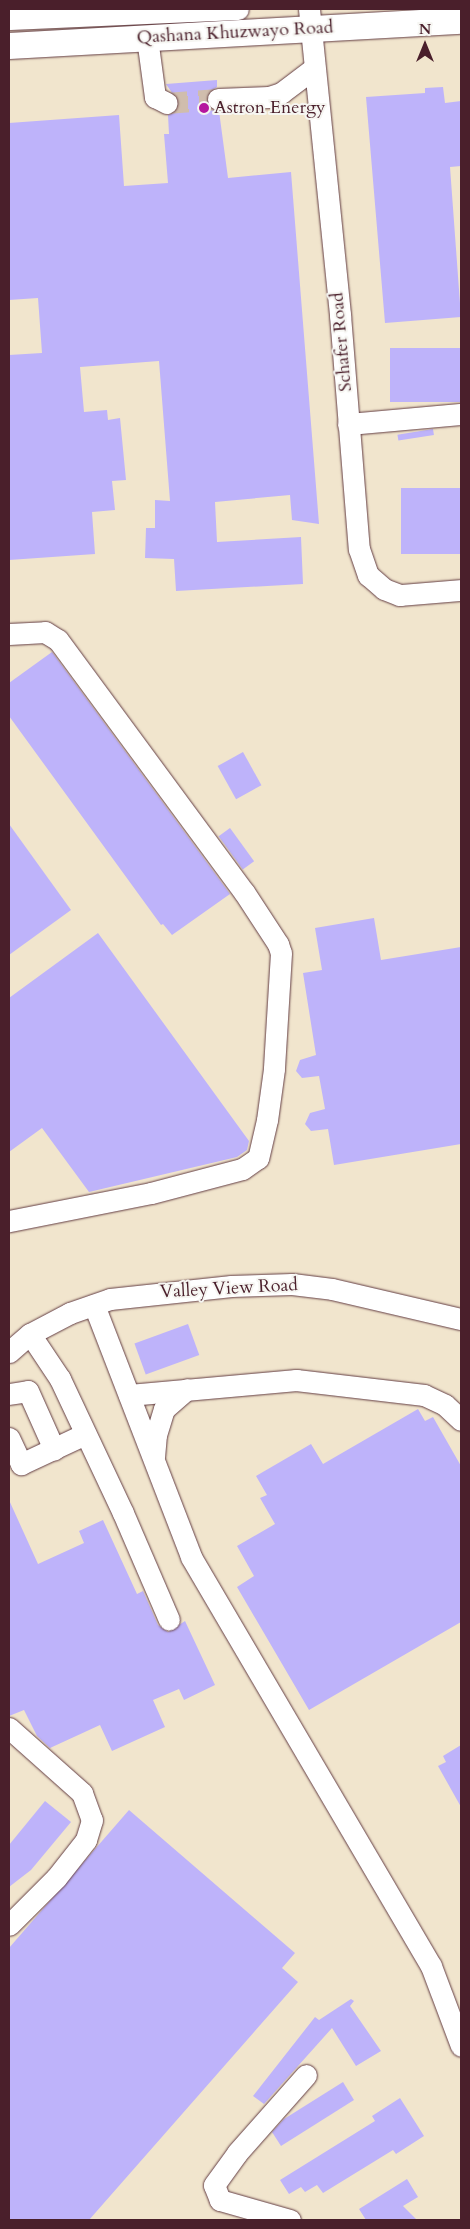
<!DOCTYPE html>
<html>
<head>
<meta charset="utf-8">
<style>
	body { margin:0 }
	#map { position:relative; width:470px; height:2229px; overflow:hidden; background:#f1e5cd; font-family:Cardo,serif }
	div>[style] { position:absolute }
	.building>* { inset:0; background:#beb3fa; transform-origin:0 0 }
	.minor-tunnel>* { height:21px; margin-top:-10.5px; transform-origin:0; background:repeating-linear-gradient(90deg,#d0bdad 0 21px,transparent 0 32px) }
	.roads { filter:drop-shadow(0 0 1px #633d43) drop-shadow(0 0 1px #633d43) }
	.minor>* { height:21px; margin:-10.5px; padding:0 10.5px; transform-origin:10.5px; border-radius:10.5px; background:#fff }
	.major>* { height:26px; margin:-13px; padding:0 13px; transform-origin:13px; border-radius:13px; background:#fff }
	.dots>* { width:14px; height:14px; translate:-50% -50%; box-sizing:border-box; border:2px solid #f6f6f2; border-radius:50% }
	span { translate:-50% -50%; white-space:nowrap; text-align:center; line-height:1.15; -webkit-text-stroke:4px #f6f6f2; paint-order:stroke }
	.street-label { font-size:18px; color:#4a1f2b }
	.poi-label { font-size:18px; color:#4a1f2b }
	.left { translate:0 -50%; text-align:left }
	.frame { position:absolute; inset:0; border:10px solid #4a1f2b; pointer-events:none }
	.north { position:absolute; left:400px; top:20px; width:50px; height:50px; -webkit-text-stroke:4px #f6f6f2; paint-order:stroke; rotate:0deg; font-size:14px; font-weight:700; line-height:20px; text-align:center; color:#4a1f2b }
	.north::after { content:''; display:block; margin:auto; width:18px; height:22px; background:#4a1f2b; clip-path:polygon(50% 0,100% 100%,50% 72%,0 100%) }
</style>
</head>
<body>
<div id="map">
	<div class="building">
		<i style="clip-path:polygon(217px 80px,217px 87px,207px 93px,206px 100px,212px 110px,219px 111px,228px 178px,291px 172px,319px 524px,292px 520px,290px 495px,215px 502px,217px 542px,301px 537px,303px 584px,176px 591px,174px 559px,145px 558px,146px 528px,155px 528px,155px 500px,170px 501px,159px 361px,80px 367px,84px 412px,107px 410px,108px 420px,120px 418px,126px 480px,112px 481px,115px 510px,92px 512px,95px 554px,9px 560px,9px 355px,42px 353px,38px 298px,9px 300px,9px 123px,119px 115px,124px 186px,168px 183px,164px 134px,169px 134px,168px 115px,174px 113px,179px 103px,166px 84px)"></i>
		<i style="clip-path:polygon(443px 87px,445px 103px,461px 101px,461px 166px,450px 167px,461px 317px,385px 323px,366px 97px,425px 93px,425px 88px)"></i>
		<i style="left:461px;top:348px;width:54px;height:71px;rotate:90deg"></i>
		<i style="left:433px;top:429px;width:6px;height:36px;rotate:81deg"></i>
		<i style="left:461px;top:488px;width:66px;height:60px;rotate:90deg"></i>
		<i style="clip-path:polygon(52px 652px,230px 894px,172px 935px,163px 924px,161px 925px,9px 716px,9px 683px)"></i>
		<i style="left:243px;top:752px;width:38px;height:29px;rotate:61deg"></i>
		<i style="clip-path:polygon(9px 824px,71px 910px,9px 955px)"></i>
		<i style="left:230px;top:828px;width:41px;height:14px;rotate:54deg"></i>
		<i style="clip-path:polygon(374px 918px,381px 960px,461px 947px,461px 1144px,334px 1165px,328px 1129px,311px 1131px,305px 1124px,310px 1113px,325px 1109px,319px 1076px,302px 1078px,296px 1071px,300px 1060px,316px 1055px,303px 973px,322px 970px,315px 928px)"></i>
		<i style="clip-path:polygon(98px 933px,249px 1141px,247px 1150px,237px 1157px,89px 1192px,42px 1128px,9px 1152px,9px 998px)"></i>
		<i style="left:188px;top:1324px;width:33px;height:57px;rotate:70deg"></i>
		<i style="clip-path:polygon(418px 1409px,425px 1421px,433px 1417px,461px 1466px,461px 1622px,309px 1710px,237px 1587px,254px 1576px,237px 1546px,275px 1524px,260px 1498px,267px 1495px,256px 1476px,311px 1444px,323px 1464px)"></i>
		<i style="clip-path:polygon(9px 1500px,38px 1564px,84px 1543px,79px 1531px,103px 1520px,137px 1594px,143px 1591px,158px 1625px,168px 1632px,185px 1621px,215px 1685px,184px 1700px,179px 1689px,153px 1700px,165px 1727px,112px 1751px,100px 1725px,50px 1748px,37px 1736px,24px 1710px,9px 1716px)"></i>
		<i style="clip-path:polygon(461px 1745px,461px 1807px,438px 1766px,446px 1762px,443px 1756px)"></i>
		<i style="clip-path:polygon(45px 1801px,71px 1822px,31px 1870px,9px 1887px,9px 1845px)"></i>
		<i style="clip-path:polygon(129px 1810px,295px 1953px,282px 1968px,298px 1982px,89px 2220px,9px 2220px,9px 1948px)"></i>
		<i style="clip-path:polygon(351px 1999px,354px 2001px,350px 2006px,381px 2051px,356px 2066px,332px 2028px,264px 2104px,253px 2096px,315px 2017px,319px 2020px)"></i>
		<i style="clip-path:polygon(343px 2082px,354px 2100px,281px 2146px,272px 2132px,284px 2119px)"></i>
		<i style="clip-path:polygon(400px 2098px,424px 2136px,396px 2154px,393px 2150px,323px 2193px,317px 2185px,305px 2192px,301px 2187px,289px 2194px,280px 2180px,375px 2121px,372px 2116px)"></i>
		<i style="clip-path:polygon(407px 2179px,418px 2197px,403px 2206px,417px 2220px,366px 2220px,359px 2209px)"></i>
	</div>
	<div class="minor-tunnel">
		<i style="left:167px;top:103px;width:51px;rotate:-4.5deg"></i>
	</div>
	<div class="roads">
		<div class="minor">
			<i style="left:309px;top:9px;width:308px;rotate:84.2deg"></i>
			<i style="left:340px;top:315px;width:235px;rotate:85.4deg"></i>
			<i style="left:359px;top:549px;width:28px;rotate:71deg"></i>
			<i style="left:368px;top:575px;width:21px;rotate:41deg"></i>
			<i style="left:384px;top:589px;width:17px;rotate:21deg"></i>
			<i style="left:400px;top:595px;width:61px;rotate:-4.7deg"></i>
			<i style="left:9px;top:19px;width:229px;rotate:-2.5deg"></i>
			<i style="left:147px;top:38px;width:60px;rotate:82.3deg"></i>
			<i style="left:155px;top:97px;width:13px;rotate:27deg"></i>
			<i style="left:218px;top:99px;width:51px;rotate:-2.2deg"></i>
			<i style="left:269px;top:97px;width:13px;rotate:-18deg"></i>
			<i style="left:281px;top:93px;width:41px;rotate:-37.1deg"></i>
			<i style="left:348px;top:424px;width:113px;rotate:-5.1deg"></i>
			<i style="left:9px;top:634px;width:36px;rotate:-3deg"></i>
			<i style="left:45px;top:632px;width:15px;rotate:32deg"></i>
			<i style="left:58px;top:640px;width:313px;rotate:53.6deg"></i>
			<i style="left:244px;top:892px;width:62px;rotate:56.8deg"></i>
			<i style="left:278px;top:944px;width:9px;rotate:72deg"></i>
			<i style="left:281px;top:953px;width:116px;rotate:93.5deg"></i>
			<i style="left:274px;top:1069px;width:51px;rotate:97.8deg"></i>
			<i style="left:267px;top:1120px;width:39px;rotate:103deg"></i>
			<i style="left:258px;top:1158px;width:19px;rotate:145deg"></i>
			<i style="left:242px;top:1169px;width:94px;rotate:165.2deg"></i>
			<i style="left:151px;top:1193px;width:145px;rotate:168.8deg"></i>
			<i style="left:94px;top:1305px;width:270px;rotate:68.9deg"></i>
			<i style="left:191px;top:1557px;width:474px;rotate:59.6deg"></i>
			<i style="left:431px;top:1966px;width:85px;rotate:69.4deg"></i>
			<i style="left:30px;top:1334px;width:54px;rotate:56.3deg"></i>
			<i style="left:60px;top:1379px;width:148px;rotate:64.8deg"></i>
			<i style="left:123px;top:1513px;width:116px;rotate:66.7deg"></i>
			<i style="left:9px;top:1352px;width:28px;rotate:-41deg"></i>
			<i style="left:30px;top:1334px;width:45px;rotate:-27.7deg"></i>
			<i style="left:70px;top:1313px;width:42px;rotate:-19.3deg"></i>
			<i style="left:110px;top:1299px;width:122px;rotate:-6.1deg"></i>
			<i style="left:231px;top:1286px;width:61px;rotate:-1.9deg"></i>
			<i style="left:292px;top:1284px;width:40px;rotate:7.1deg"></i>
			<i style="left:332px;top:1289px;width:132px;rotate:13.1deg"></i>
			<i style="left:9px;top:1394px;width:19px;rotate:-9deg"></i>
			<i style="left:28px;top:1391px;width:64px;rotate:65.9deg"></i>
			<i style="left:129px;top:1395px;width:168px;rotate:-5.1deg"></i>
			<i style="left:296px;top:1380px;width:129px;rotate:6.7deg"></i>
			<i style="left:424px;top:1395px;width:23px;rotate:25deg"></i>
			<i style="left:445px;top:1405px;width:22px;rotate:43deg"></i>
			<i style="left:9px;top:1438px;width:29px;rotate:65deg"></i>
			<i style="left:21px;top:1464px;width:71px;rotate:-25.1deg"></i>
			<i style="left:154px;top:1457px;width:22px;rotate:-85deg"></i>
			<i style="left:156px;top:1435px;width:27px;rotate:-73deg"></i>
			<i style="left:164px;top:1409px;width:30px;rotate:-41deg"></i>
			<i style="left:9px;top:1728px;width:98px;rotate:41.7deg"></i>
			<i style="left:82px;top:1793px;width:29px;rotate:70deg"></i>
			<i style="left:92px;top:1820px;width:21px;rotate:107deg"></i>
			<i style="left:86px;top:1840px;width:48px;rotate:128.3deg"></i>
			<i style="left:56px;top:1878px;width:66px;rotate:135deg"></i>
			<i style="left:290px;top:2220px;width:73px;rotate:-164.1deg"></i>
			<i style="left:220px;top:2200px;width:16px;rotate:-112deg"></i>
			<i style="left:214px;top:2185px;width:39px;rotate:-54deg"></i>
			<i style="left:237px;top:2153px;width:104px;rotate:-48.5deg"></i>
		</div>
		<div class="major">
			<i style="left:9px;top:46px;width:453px;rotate:-3.2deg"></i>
		</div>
	</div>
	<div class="dots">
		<i style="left:204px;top:108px;background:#b5179e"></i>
	</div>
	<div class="street-label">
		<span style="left:235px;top:33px;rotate:-3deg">Qashana Khuzwayo Road</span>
		<span style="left:342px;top:342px;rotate:-95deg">Schafer Road</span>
		<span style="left:229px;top:1289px;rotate:-3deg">Valley View Road</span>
	</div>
	<div class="poi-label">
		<span class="left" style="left:214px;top:108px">Astron Energy</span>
	</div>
	<div class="frame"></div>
	<div class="north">N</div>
</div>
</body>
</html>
